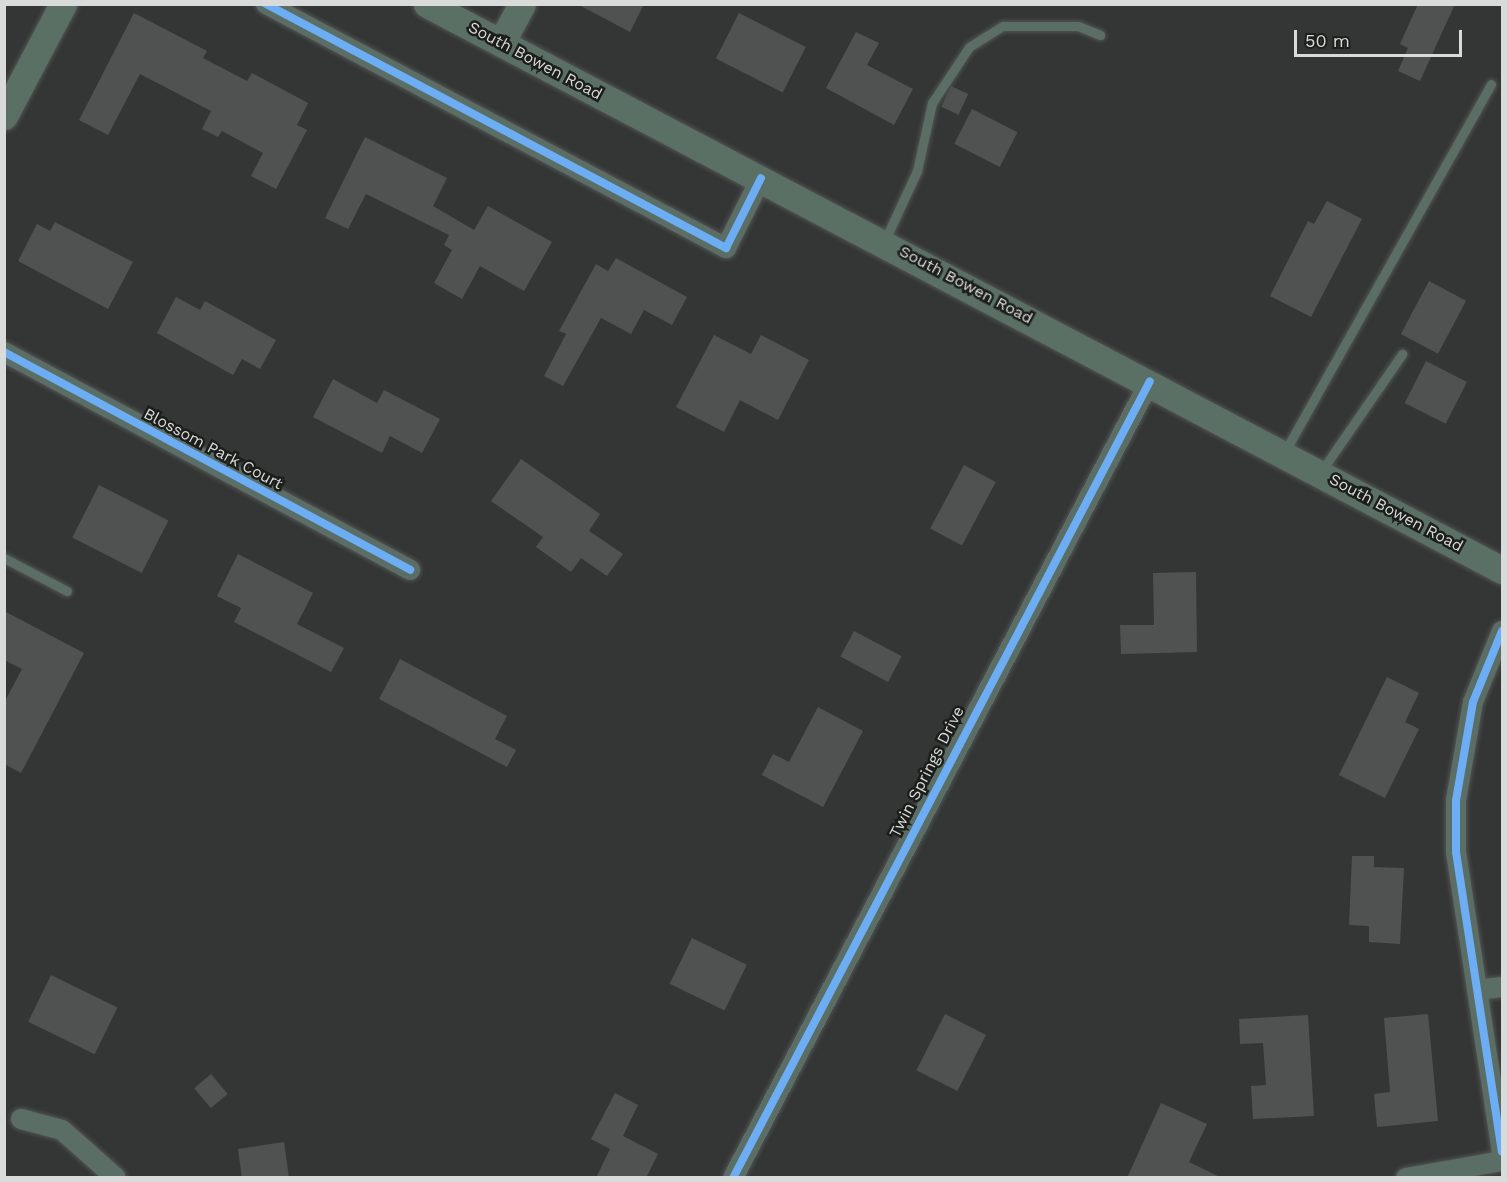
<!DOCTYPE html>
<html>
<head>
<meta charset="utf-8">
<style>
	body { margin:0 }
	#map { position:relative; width:1507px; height:1182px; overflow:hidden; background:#343635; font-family:"Work Sans",sans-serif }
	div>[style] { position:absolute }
	.building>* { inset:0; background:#505251; transform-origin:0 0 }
	.roads { filter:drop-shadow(0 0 2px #525453) drop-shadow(0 0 2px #525453) }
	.lane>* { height:9px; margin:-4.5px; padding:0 4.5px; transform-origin:4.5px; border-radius:4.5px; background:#5b6e65 }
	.street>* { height:20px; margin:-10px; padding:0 10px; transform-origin:10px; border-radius:10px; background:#5b6e65 }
	.secondary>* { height:27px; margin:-13.5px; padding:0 13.5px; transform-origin:13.5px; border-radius:13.5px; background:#5b7065 }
	.cycleway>* { height:8px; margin:-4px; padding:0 4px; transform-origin:4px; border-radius:4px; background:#6dadf4 }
	span { translate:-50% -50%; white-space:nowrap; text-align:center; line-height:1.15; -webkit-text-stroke:5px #1c1e1c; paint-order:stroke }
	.street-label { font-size:16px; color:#d8dbd9 }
	.frame { position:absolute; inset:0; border:6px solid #d8dbd9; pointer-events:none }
	.scale { position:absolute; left:1294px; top:30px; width:168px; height:27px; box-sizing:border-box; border:3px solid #d8dbd9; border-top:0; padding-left:8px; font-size:18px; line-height:21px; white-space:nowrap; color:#d8dbd9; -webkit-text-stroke:4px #1c1e1c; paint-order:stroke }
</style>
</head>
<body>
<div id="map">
	<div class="building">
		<i style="clip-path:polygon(577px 4px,644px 4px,630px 32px)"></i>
		<i style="clip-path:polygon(1418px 4px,1455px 4px,1420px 81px,1398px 71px,1408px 48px,1400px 44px)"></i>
		<i style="clip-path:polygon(134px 13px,207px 51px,203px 58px,247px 81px,252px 73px,308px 103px,297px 125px,307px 130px,276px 189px,251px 176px,263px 153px,222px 131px,218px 137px,202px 129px,211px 111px,140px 74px,108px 135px,79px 120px)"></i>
		<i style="left:739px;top:13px;width:75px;height:51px;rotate:27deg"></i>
		<i style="clip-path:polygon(856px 32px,879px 43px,867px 65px,913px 89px,894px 125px,826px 88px)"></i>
		<i style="left:951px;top:86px;width:19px;height:23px;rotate:25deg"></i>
		<i style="left:972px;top:109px;width:51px;height:39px;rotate:27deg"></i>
		<i style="clip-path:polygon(365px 137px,447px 178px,433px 206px,474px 230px,488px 206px,552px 242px,524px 291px,480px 266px,462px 299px,434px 283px,452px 250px,444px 245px,449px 235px,366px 194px,348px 229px,325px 218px)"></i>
		<i style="clip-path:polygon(1327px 201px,1362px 219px,1311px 317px,1270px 296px,1308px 221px,1314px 224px)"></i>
		<i style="clip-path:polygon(55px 222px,133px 262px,108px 309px,18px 261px,37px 224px,50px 231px)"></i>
		<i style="clip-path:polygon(616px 258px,687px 297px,672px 325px,644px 310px,631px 334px,601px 318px,563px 386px,544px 376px,566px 334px,559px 331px,596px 264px,608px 271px)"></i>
		<i style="left:1429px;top:281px;width:42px;height:60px;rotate:28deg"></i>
		<i style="clip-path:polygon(176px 297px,200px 310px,205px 301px,276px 340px,260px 369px,242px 359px,233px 375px,157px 333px)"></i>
		<i style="clip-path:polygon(714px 335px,751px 354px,761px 335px,809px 360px,778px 420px,740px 400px,724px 432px,676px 407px)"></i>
		<i style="left:1426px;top:361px;width:46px;height:47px;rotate:27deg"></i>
		<i style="clip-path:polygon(333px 379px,377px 403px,384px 390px,440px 419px,422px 453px,390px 436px,382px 453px,313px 417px)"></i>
		<i style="clip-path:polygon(521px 459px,600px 514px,589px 531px,623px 554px,607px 576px,581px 558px,571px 572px,536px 547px,543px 537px,491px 501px)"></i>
		<i style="left:964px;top:465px;width:36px;height:72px;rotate:28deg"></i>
		<i style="left:99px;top:485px;width:78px;height:59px;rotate:27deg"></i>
		<i style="clip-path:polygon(238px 554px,313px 593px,297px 624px,344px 648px,331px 672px,234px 622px,241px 608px,217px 596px)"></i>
		<i style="clip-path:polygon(1196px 572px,1197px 652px,1121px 654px,1120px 625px,1154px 625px,1153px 573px)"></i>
		<i style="clip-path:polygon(4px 611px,84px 653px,21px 773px,4px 764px,4px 703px,22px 669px,4px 660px)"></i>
		<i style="left:854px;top:631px;width:54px;height:29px;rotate:28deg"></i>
		<i style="clip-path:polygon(400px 659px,507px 716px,495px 739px,516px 750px,507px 767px,379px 699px)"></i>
		<i style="clip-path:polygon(1387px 677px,1419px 693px,1405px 722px,1419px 729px,1385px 798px,1339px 775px)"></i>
		<i style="clip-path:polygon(818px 707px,863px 731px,823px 807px,762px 775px,773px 754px,789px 762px)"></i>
		<i style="clip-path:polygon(1352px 856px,1374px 856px,1374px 867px,1404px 868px,1400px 944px,1369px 942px,1369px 926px,1349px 925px)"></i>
		<i style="left:692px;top:938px;width:61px;height:51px;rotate:26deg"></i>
		<i style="left:51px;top:975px;width:74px;height:52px;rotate:26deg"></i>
		<i style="left:945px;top:1014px;width:46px;height:63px;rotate:27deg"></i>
		<i style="clip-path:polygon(1428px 1014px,1438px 1121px,1377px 1127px,1374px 1094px,1390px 1092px,1384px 1018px)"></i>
		<i style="clip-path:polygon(1308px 1015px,1314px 1116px,1253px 1119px,1251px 1086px,1266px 1085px,1263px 1043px,1240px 1044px,1239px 1019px)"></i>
		<i style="left:211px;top:1074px;width:26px;height:22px;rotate:50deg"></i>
		<i style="clip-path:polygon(615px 1093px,638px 1105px,623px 1136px,658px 1154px,646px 1178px,596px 1178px,610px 1149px,591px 1139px)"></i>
		<i style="clip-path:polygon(1161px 1103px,1207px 1124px,1189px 1162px,1222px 1178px,1127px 1178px)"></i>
		<i style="clip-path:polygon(284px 1142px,289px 1178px,242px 1178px,238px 1149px)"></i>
	</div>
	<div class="roads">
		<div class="lane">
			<i style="left:884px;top:242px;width:78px;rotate:-65.1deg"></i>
			<i style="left:917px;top:171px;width:70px;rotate:-77.6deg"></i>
			<i style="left:932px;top:103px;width:67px;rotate:-56.5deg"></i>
			<i style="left:969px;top:47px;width:40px;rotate:-32deg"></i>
			<i style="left:1003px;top:26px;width:75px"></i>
			<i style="left:1078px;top:26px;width:24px;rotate:22deg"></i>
			<i style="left:1284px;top:453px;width:423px;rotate:-60.7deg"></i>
			<i style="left:1320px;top:473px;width:145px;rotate:-55.4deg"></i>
			<i style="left:4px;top:558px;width:71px;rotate:27.6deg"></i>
		</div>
		<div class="street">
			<i style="left:266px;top:4px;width:521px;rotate:27.94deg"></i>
			<i style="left:726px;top:248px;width:78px;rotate:-63.4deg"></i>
			<i style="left:4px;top:352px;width:461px;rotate:28.2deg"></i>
			<i style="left:1502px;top:631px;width:77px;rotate:112.2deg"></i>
			<i style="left:1473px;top:702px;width:99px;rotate:99.8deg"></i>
			<i style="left:1456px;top:800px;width:52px;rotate:90deg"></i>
			<i style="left:1456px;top:852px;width:303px;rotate:81.3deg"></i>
			<i style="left:1477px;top:990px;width:25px;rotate:-7deg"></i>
			<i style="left:21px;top:1119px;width:42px;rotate:15deg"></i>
			<i style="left:62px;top:1130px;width:72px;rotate:41.6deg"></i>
			<i style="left:733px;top:1178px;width:899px;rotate:-62.38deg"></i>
			<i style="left:1406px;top:1178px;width:97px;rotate:-10deg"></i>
		</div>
		<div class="secondary">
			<i style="left:427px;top:4px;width:1215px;rotate:27.77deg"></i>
			<i style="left:501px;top:43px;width:44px;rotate:-61.7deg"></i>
			<i style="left:4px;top:116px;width:127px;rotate:-62.2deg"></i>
		</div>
	</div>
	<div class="cycleway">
		<i style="left:266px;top:4px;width:521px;rotate:27.94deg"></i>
		<i style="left:726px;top:248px;width:78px;rotate:-63.4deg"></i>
		<i style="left:4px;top:352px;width:461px;rotate:28.2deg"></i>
		<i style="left:1502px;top:631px;width:77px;rotate:112.2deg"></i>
		<i style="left:1473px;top:702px;width:99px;rotate:99.8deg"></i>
		<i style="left:1456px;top:800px;width:52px;rotate:90deg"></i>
		<i style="left:1456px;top:852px;width:303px;rotate:81.3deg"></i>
		<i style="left:733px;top:1178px;width:899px;rotate:-62.38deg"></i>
	</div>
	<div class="street-label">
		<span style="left:535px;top:61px;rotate:28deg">South Bowen Road</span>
		<span style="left:966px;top:285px;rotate:28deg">South Bowen Road</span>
		<span style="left:213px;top:449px;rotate:28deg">Blossom Park Court</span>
		<span style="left:1396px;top:513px;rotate:28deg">South Bowen Road</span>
		<span style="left:927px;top:772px;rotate:-63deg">Twin Springs Drive</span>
	</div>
	<div class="frame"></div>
	<div class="scale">50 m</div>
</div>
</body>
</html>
